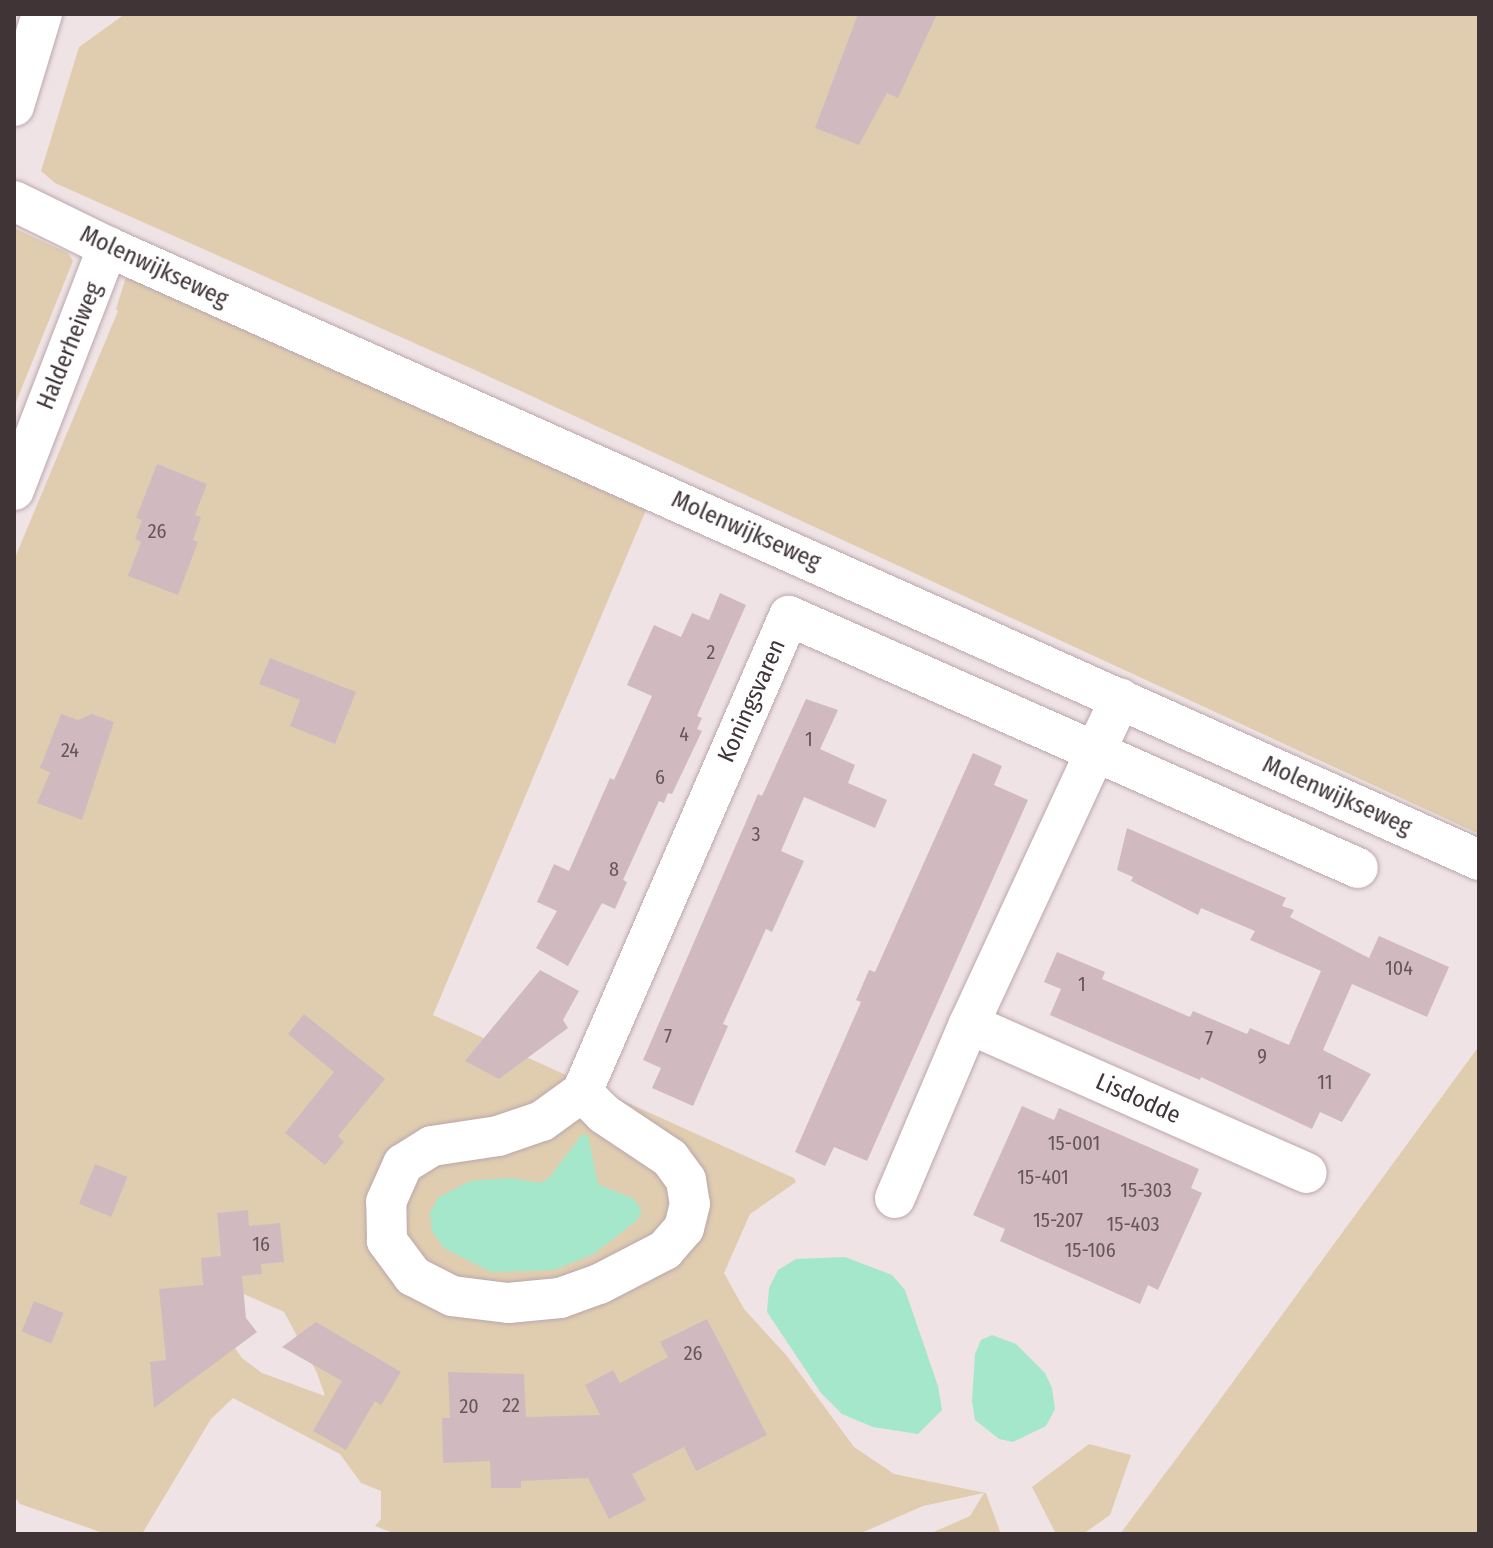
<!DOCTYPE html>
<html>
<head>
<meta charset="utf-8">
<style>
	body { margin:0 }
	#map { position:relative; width:1493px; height:1548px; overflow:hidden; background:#efe3e5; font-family:"Fira Sans Condensed",sans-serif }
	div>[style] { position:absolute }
	.green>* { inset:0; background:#e0cdb0 }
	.water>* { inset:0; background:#a5e7ca }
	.building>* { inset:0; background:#d0babf; transform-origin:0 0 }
	.roads { filter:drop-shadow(0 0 2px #baa7ab) drop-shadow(0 0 2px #baa7ab) }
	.minor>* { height:40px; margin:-20px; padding:0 20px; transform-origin:20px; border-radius:20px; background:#fff }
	span { translate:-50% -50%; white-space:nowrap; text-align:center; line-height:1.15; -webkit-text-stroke:7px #fff; paint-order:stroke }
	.number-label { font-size:20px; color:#655659 }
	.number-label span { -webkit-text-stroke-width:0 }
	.street-label { font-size:24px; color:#413437 }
	.frame { position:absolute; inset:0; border:16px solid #413437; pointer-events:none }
</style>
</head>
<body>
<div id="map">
	<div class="green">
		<i style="clip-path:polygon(125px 14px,1479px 14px,1479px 834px,477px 371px,55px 183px,41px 171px,79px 47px)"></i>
		<i style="clip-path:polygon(14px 228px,68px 253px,73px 261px,14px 407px)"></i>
		<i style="clip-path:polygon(evenodd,126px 277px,646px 510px,433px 1015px,794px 1178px,796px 1182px,750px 1214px,724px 1273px,744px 1309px,787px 1356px,854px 1447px,894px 1474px,986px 1493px,1001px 1534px,929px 1534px,970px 1516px,984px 1493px,923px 1506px,859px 1534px,396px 1534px,375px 1526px,381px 1519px,381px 1491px,361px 1483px,340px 1454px,233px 1398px,211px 1419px,142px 1534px,106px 1534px,20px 1504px,14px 1496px,14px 560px,118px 311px,116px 309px,126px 277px,202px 1283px,237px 1291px,284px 1312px,317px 1373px,325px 1396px,262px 1373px,242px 1358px,209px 1309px,202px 1283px)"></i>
		<i style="clip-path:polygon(1479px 1046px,1479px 1534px,1120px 1534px,1205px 1420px)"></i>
		<i style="clip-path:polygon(1089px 1444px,1131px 1455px,1110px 1515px,1083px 1534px,1056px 1534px,1032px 1487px)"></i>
	</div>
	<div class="water">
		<i style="clip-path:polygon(582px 1134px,588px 1136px,598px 1184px,634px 1199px,642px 1211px,637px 1220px,594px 1254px,554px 1270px,491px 1272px,444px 1248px,432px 1231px,430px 1212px,439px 1197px,470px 1181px,511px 1178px,540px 1183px,549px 1178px)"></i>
		<i style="clip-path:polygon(845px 1257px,892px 1275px,905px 1290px,938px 1386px,942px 1410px,918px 1434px,873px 1427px,842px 1414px,821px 1393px,767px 1312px,769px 1288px,778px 1270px,796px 1259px)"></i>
		<i style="clip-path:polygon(992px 1335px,1016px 1344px,1045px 1373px,1052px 1388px,1055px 1409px,1046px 1426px,1013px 1442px,999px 1439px,975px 1420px,972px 1401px,975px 1354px,981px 1340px)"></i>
	</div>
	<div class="building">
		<i style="clip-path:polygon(858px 14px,937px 14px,898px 98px,887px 93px,859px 145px,815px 128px)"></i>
		<i style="clip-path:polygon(157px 464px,207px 484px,195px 515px,201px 517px,193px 540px,198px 542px,178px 595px,128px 576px,141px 542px,135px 539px,142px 520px,136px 518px)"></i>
		<i style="clip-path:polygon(720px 593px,746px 605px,697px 716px,702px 718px,697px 729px,702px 731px,672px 794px,668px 793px,664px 803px,659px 801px,623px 880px,627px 882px,615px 909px,602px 903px,568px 966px,536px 948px,557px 911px,537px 902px,554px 864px,569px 871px,610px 778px,614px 780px,652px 696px,627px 685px,654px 625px,681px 637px,692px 613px,709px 620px)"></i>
		<i style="clip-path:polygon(270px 658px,356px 692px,335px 744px,290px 726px,300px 700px,259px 684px)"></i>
		<i style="clip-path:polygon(806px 699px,838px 710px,820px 749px,855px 765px,848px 783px,887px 800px,875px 828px,804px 797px,781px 851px,804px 861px,772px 932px,766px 929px,723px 1024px,728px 1026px,693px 1106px,652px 1088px,661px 1068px,643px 1060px,758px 794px,762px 796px)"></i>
		<i style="clip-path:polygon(61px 714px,78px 720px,92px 714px,114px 722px,82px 820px,37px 803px,50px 772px,40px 768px)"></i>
		<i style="clip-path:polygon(973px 753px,1002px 766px,994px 785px,1028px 800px,867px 1161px,834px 1147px,825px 1166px,795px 1152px,861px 1002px,856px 1000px,869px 970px,875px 972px)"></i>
		<i style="clip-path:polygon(1127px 828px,1286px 898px,1282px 906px,1294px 910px,1290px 917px,1369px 958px,1379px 936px,1449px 967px,1427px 1017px,1352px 984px,1323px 1050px,1371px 1074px,1342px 1122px,1320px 1112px,1312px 1129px,1201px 1077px,1200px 1080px,1050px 1015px,1061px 989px,1044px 982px,1057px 952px,1105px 972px,1102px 979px,1190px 1017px,1193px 1011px,1247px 1034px,1250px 1028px,1289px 1045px,1321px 971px,1250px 940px,1255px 931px,1201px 908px,1198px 915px,1131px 881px,1133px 877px,1117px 870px)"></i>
		<i style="clip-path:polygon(540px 970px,579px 991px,563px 1020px,568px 1028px,499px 1079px,465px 1061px)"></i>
		<i style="clip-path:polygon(304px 1014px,385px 1079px,338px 1136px,344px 1142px,325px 1165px,285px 1133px,334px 1072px,288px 1034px)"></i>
		<i style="clip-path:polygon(1022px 1106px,1054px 1120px,1059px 1108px,1199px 1169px,1191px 1188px,1202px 1193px,1158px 1290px,1148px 1285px,1140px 1304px,1000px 1241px,1005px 1229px,973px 1215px)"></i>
		<i style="left:95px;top:1164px;width:35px;height:43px;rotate:22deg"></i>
		<i style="clip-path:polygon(248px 1210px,249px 1226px,280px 1223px,284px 1262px,261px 1264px,262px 1274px,242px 1276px,246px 1318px,257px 1332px,154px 1408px,150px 1362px,166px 1360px,159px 1289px,203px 1285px,201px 1258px,221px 1256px,217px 1213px)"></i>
		<i style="left:34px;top:1301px;width:32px;height:33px;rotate:22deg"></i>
		<i style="clip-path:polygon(707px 1319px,767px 1435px,696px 1471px,684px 1447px,632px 1474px,646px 1500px,609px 1519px,588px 1478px,521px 1481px,521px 1488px,491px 1488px,490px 1461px,443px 1463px,442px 1418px,450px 1418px,448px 1372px,524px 1374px,526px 1417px,600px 1415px,585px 1385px,613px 1370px,620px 1383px,668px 1357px,660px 1342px)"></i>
		<i style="clip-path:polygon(316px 1322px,401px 1372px,381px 1405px,375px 1401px,346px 1450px,313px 1431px,342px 1381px,282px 1347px)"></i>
	</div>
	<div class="roads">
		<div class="minor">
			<i style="left:14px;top:106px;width:96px;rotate:-73.1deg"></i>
			<i style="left:14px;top:201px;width:105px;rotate:26.1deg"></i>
			<i style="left:108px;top:247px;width:1502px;rotate:24.09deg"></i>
			<i style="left:14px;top:490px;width:261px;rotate:-68.9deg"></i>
			<i style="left:969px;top:1024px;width:369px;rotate:23.8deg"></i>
			<i style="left:582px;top:1092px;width:31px;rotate:45deg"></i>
			<i style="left:604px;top:1114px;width:79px;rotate:33.7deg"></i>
			<i style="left:670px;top:1158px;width:27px;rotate:54deg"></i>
			<i style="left:686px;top:1180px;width:24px;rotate:81deg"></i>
			<i style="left:690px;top:1204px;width:25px;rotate:104deg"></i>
			<i style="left:684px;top:1228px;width:29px;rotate:131deg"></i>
			<i style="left:665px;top:1250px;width:74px;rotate:152.7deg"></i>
			<i style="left:599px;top:1284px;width:41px;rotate:160.3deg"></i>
			<i style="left:560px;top:1298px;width:52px;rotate:174.5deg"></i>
			<i style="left:508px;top:1303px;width:56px;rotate:-172.9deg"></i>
			<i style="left:452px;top:1296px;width:44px;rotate:-152.9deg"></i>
			<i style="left:413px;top:1276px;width:44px;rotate:-126.6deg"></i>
			<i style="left:387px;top:1241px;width:39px;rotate:-91deg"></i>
			<i style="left:386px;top:1202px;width:42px;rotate:-65.9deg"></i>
			<i style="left:403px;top:1164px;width:34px;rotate:-32deg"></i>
			<i style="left:432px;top:1146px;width:67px;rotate:-8.6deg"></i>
			<i style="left:498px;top:1136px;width:46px;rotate:-18.8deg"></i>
			<i style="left:542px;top:1121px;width:49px;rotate:-35.9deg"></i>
			<i style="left:582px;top:1092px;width:519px;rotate:-66.5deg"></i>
			<i style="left:789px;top:616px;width:622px;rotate:23.89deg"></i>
			<i style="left:895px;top:1198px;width:189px;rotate:-67deg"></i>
			<i style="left:969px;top:1024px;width:359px;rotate:-65.1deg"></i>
		</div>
	</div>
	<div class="number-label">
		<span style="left:157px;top:531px">26</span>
		<span style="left:711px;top:652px">2</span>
		<span style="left:684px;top:734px">4</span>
		<span style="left:809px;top:739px">1</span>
		<span style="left:70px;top:750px">24</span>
		<span style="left:660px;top:777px">6</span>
		<span style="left:756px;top:834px">3</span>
		<span style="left:614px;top:869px">8</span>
		<span style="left:1399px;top:968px">104</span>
		<span style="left:1082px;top:984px">1</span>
		<span style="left:668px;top:1036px">7</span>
		<span style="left:1209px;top:1038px">7</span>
		<span style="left:1262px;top:1056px">9</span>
		<span style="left:1325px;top:1082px">11</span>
		<span style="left:1074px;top:1143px">15-001</span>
		<span style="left:1043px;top:1177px">15-401</span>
		<span style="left:1146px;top:1190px">15-303</span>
		<span style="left:1058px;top:1220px">15-207</span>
		<span style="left:1133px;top:1224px">15-403</span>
		<span style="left:261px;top:1244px">16</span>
		<span style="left:1090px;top:1250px">15-106</span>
		<span style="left:693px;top:1353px">26</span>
		<span style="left:511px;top:1405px">22</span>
		<span style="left:469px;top:1406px">20</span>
	</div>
	<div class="street-label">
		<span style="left:154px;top:267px;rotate:25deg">Molenwijkseweg</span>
		<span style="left:70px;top:346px;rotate:-68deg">Halderheiweg</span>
		<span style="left:746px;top:531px;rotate:24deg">Molenwijkseweg</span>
		<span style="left:752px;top:701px;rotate:-66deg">Koningsvaren</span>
		<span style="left:1337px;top:796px;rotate:24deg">Molenwijkseweg</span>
		<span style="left:1138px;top:1099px;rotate:24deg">Lisdodde</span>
	</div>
	<div class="frame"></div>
</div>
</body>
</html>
